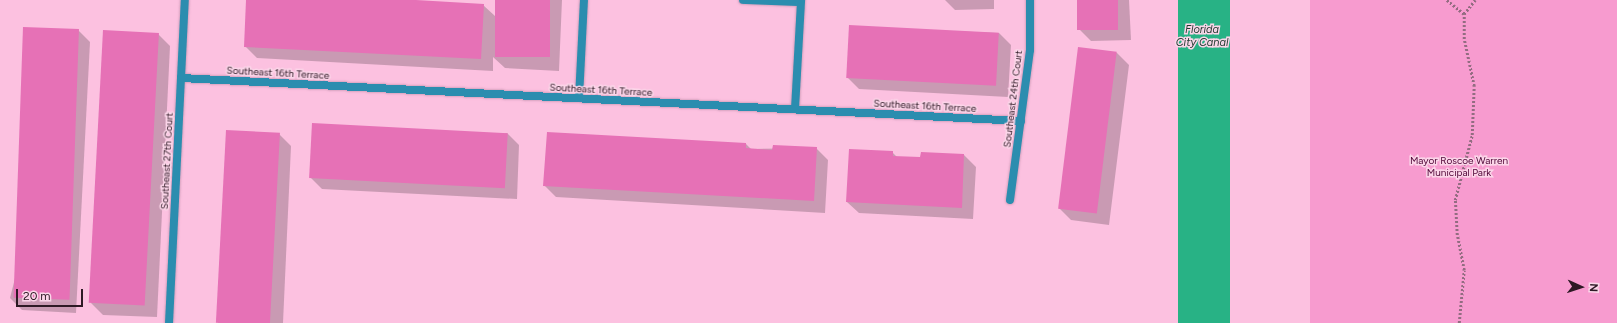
<!DOCTYPE html>
<html>
<head>
<meta charset="utf-8">
<style>
	body { margin:0 }
	#map { position:relative; width:1617px; height:323px; overflow:hidden; background:#fcc1e0; font-family:Figtree,sans-serif }
	div>[style] { position:absolute }
	.green>* { inset:0; background:#f79bcf; transform-origin:0 0 }
	.water>* { inset:0; background:#28b285; transform-origin:0 0 }
	.shadow>* { inset:0; background:#0003 }
	.building>* { inset:0; background:#e671b6; transform-origin:0 0 }
	.path>* { height:2.5px; margin-top:-1.25px; transform-origin:0; background:repeating-linear-gradient(90deg,#936c81 0 2px,transparent 0 4px) }
	.roads { filter:drop-shadow(0 0 1px #d39fbb) drop-shadow(0 0 1px #d39fbb) }
	.street>* { height:8px; margin:-4px; padding:0 4px; transform-origin:4px; border-radius:4px; background:#2b8daf }
	span { translate:-50% -50%; white-space:nowrap; text-align:center; line-height:1.15; -webkit-text-stroke:3px #fbd6e9; paint-order:stroke }
	.street-label { font-size:10px; color:#2e1925 }
	.park-label { font-size:10px; color:#500537 }
	.water-label { font-size:11px; color:#213c31; font-style:italic }
	.north { position:absolute; left:1561px; top:267px; width:40px; height:40px; -webkit-text-stroke:3px #fbd6e9; paint-order:stroke; rotate:93deg; font-size:11px; font-weight:700; line-height:16px; text-align:center; color:#2e1925 }
	.north::after { content:''; display:block; margin:auto; width:14px; height:18px; background:#2e1925; clip-path:polygon(50% 0,100% 100%,50% 72%,0 100%) }
	.scale { position:absolute; left:16px; top:289px; width:67px; height:18px; box-sizing:border-box; border:2px solid #2e1925; border-top:0; padding-left:5px; font-size:12px; line-height:14px; white-space:nowrap; color:#2e1925; -webkit-text-stroke:3px #fbd6e9; paint-order:stroke }
</style>
</head>
<body>
<div id="map">
	<div class="green">
		<i style="left:1310px;top:0;width:307px;height:323px"></i>
	</div>
	<div class="water">
		<i style="left:1178px;top:0;width:52px;height:323px"></i>
	</div>
	<div class="shadow">
		<i style="clip-path:polygon(247px 0,397px 0,483px 5px,495px 16px,496px 0,562px 0,559px 71px,505px 68px,493px 57px,493px 71px,257px 58px,245px 46px)"></i>
		<i style="clip-path:polygon(945px 0,994px 0,994px 9px,955px 10px)"></i>
		<i style="clip-path:polygon(1078px 0,1129px 0,1131px 40px,1091px 41px,1079px 29px)"></i>
		<i style="clip-path:polygon(850px 27px,999px 33px,1011px 45px,1008px 97px,859px 89px,847px 77px)"></i>
		<i style="clip-path:polygon(78px 30px,90px 42px,76px 313px,22px 310px,10px 298px)"></i>
		<i style="clip-path:polygon(158px 34px,170px 46px,157px 317px,103px 315px,91px 303px)"></i>
		<i style="clip-path:polygon(1079px 48px,1117px 53px,1129px 65px,1109px 225px,1071px 220px,1059px 208px)"></i>
		<i style="clip-path:polygon(507px 133px,519px 145px,517px 199px,322px 189px,310px 177px)"></i>
		<i style="clip-path:polygon(279px 134px,291px 146px,283px 323px,218px 323px)"></i>
		<i style="clip-path:polygon(746px 144px,751px 149px,816px 148px,828px 160px,825px 213px,556px 197px,544px 185px)"></i>
		<i style="clip-path:polygon(892px 152px,897px 157px,921px 158px,964px 155px,976px 167px,973px 219px,859px 213px,847px 202px)"></i>
	</div>
	<div class="building">
		<i style="clip-path:polygon(246px 0,416px 0,484px 4px,481px 59px,244px 47px)"></i>
		<i style="left:495px;top:0;width:55px;height:57px"></i>
		<i style="left:1077px;top:0;width:41px;height:30px"></i>
		<i style="left:849px;top:25px;width:150px;height:53px;rotate:3deg"></i>
		<i style="left:23px;top:27px;width:56px;height:271px;rotate:2deg"></i>
		<i style="left:103px;top:30px;width:56px;height:273px;rotate:3deg"></i>
		<i style="left:1078px;top:47px;width:39px;height:163px;rotate:7deg"></i>
		<i style="left:312px;top:123px;width:196px;height:55px;rotate:3deg"></i>
		<i style="left:226px;top:130px;width:54px;height:193px;rotate:3deg"></i>
		<i style="clip-path:polygon(547px 132px,746px 143px,746px 148px,772px 150px,773px 145px,817px 147px,814px 201px,543px 186px)"></i>
		<i style="clip-path:polygon(849px 149px,893px 151px,893px 156px,920px 157px,921px 152px,964px 154px,962px 208px,846px 202px)"></i>
	</div>
	<div class="path">
		<i style="left:1447px;top:0;width:22px;rotate:39deg"></i>
		<i style="left:1459px;top:323px;width:53px;rotate:-84.6deg"></i>
		<i style="left:1464px;top:270px;width:36px;rotate:-101deg"></i>
		<i style="left:1457px;top:235px;width:35px;rotate:-93deg"></i>
		<i style="left:1455px;top:200px;width:67px;rotate:-75.3deg"></i>
		<i style="left:1472px;top:135px;width:49px;rotate:-87.7deg"></i>
		<i style="left:1474px;top:86px;width:48px;rotate:-102deg"></i>
		<i style="left:1464px;top:39px;width:25px;rotate:-90deg"></i>
		<i style="left:1464px;top:14px;width:18px;rotate:-52deg"></i>
	</div>
	<div class="roads">
		<div class="street">
			<i style="left:743px;top:0;width:57px;rotate:2deg"></i>
			<i style="left:181px;top:78px;width:841px;rotate:2.93deg"></i>
			<i style="left:579px;top:98px;width:98px;rotate:-87.1deg"></i>
			<i style="left:795px;top:109px;width:109px;rotate:-86.8deg"></i>
			<i style="left:1010px;top:200px;width:151px;rotate:-82.4deg"></i>
			<i style="left:1030px;top:50px;width:50px;rotate:-90deg"></i>
			<i style="left:169px;top:323px;width:323px;rotate:-87.2deg"></i>
		</div>
	</div>
	<div class="street-label">
		<span style="left:278px;top:73px;rotate:3deg">Southeast 16th Terrace</span>
		<span style="left:601px;top:90px;rotate:3deg">Southeast 16th Terrace</span>
		<span style="left:1013px;top:99px;rotate:-83deg">Southeast 24th Court</span>
		<span style="left:925px;top:106px;rotate:3deg">Southeast 16th Terrace</span>
		<span style="left:167px;top:161px;rotate:-87deg">Southeast 27th Court</span>
	</div>
	<div class="park-label">
		<span style="left:1459px;top:166px">Mayor Roscoe Warren<br>Municipal Park</span>
	</div>
	<div class="water-label">
		<span style="left:1202px;top:37px">Florida<br>City Canal</span>
	</div>
	<div class="north">N</div>
	<div class="scale">20 m</div>
</div>
</body>
</html>
